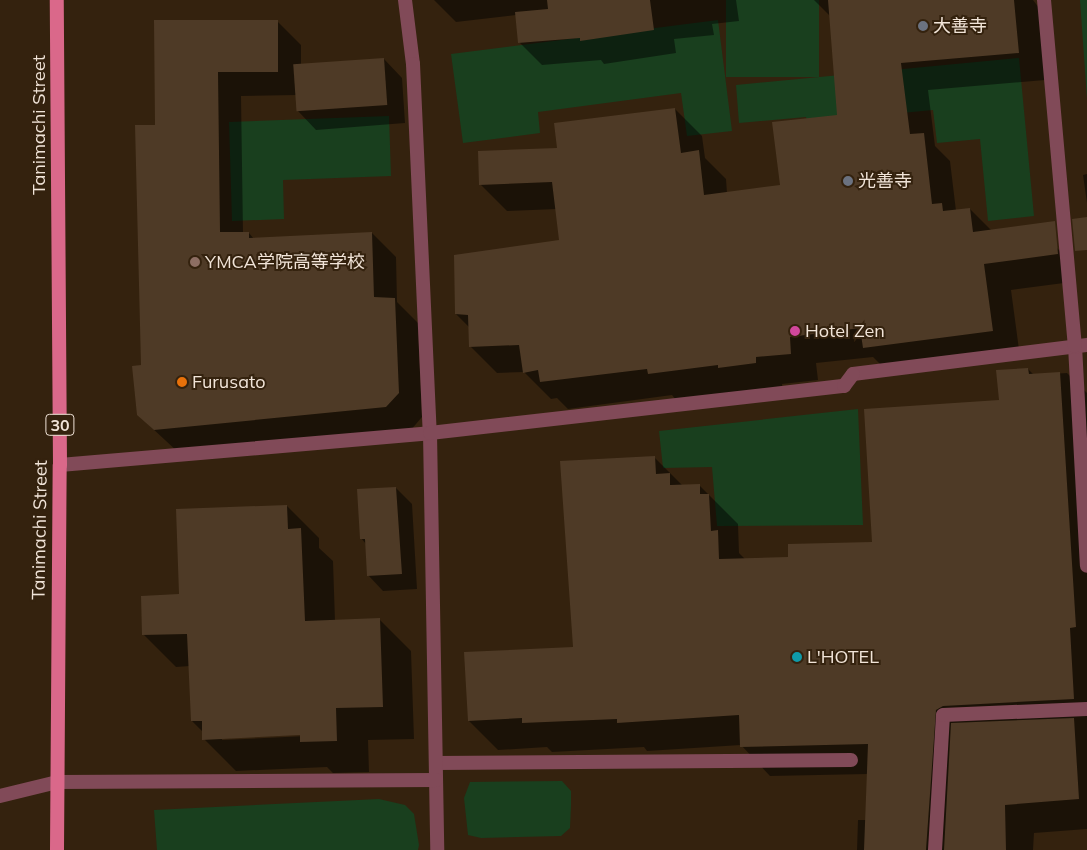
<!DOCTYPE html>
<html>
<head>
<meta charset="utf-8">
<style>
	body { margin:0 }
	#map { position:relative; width:1087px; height:850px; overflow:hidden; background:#34220e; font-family:Mulish,"Noto Sans JP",sans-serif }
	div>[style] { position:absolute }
	.green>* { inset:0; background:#193f1e; transform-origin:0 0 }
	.shadow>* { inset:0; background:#0007 }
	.building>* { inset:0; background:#4e3a26; transform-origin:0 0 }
	.service>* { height:14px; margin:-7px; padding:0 7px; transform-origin:7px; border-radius:7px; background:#814a58 }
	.minor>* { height:14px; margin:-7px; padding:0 7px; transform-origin:7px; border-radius:7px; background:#814a58 }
	.tertiary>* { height:14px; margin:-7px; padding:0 7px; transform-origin:7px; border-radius:7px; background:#814a58 }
	.primary>* { height:14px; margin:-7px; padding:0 7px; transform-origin:7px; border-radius:7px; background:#da688a }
	.dots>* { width:14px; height:14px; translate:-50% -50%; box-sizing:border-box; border:2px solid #34220e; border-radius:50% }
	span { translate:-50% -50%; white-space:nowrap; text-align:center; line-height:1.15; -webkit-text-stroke:4px #34220e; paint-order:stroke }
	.shield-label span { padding:1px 4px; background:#34220e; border:1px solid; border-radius:4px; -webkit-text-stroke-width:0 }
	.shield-label { font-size:16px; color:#f1e4d8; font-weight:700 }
	.poi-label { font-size:18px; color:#f1e4d8 }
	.left { translate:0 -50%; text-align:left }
	.street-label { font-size:18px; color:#f1e4d8 }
</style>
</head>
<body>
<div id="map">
	<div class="green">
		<i style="left:726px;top:0;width:93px;height:77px"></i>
		<i style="clip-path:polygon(1080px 0,1087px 0,1087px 99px)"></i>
		<i style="clip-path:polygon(718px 20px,732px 131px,687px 136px,681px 93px,538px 112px,540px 133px,463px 143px,451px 54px)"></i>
		<i style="clip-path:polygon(1019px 58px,1034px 216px,988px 221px,980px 139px,937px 143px,933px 110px,807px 122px,806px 117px,739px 123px,736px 85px)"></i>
		<i style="clip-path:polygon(389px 116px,391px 176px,283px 180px,284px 219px,232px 221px,229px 122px)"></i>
		<i style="clip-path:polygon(858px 409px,863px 525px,717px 526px,712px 467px,663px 468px,659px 431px)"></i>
		<i style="clip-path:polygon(562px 781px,571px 791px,571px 805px,570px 828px,561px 836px,481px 838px,468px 835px,464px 798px,470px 782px)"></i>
		<i style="clip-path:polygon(379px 799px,405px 805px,414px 814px,419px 845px,418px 850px,157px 850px,154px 810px)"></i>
	</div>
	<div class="shadow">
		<i style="clip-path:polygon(434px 0,736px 0,739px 21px,712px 24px,714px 35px,674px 39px,676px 53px,604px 64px,601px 60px,542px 65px,519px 42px,516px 15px,456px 22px)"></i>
		<i style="clip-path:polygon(814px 0,1033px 0,1039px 8px,1045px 80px,928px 90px,935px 146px,950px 161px,956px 211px,970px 209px,992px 231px,1034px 225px,1061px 252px,1064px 283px,1011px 290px,1020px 357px,891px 375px,873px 357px,816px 363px,818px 380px,782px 384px,783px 390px,676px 400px,672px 395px,568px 409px,557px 398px,551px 399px,524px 372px,497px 373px,470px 346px,469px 327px,456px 314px,561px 241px,557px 209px,507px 211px,480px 184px,559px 149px,675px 109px,702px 136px,705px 158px,726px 179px,727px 193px,781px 186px,838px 117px,830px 16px)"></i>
		<i style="clip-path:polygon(277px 21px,301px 45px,301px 65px,384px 59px,402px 78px,405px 123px,316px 130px,298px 111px,297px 95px,241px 96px,243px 233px,249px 233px,254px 239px,372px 233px,396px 257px,397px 302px,418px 323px,422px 417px,410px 431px,179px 453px,138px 415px,156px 126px,155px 22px)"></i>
		<i style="clip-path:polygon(1087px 174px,1087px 203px,1083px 175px)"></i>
		<i style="clip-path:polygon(1028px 369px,1034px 375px,1067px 373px,1087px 393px,1087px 829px,1034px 833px,1033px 850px,857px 850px,858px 820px,866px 820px,868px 774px,770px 776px,741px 745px,647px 751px,644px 747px,552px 752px,547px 747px,498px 750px,469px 721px,574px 648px,654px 457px,683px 486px,699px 485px,738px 524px,739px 553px,745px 559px,789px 559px,874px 543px)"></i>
		<i style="clip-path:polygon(396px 488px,412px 504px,417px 589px,383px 591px,368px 575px,366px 544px,361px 538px)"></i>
		<i style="clip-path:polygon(evenodd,287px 506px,319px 538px,319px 548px,333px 561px,335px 621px,379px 619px,411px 651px,414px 739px,368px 740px,369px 772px,333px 773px,327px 767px,236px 771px,204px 739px,203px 732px,192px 721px,190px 666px,176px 667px,144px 635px,180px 596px,287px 506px,306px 734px,306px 736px,222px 740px,222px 738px,306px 734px)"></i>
	</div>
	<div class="building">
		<i style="clip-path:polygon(547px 0,650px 0,654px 30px,580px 41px,580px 38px,518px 43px,515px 12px,548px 9px)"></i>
		<i style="clip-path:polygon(828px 0,1014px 0,1019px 53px,901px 63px,910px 134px,924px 133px,932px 204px,942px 203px,943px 211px,970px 208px,973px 232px,1055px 221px,1058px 254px,984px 264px,993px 331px,863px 348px,860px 328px,790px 337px,791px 354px,756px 357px,756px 363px,718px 368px,718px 365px,648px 374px,647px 369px,540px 382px,538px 370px,523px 373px,519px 345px,469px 347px,468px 315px,455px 314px,454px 255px,559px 240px,552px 182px,479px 185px,478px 151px,557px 148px,554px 123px,675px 108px,681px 153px,699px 150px,704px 195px,780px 185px,772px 122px,837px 115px)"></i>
		<i style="clip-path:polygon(154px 20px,278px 20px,278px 72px,218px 72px,220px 232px,249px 232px,249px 238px,372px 232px,374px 297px,395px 298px,399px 393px,386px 407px,154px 430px,137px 415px,132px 366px,141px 365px,135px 125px,155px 125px)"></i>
		<i style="left:384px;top:58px;width:47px;height:91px;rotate:86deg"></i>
		<i style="clip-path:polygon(1087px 217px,1087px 250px,1075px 251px,1072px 219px)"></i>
		<i style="clip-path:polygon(1028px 368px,1029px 374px,1060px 372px,1076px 627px,1070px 628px,1074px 699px,943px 706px,936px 710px,926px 850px,864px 850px,868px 744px,740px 747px,739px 715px,617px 723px,617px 719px,522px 723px,522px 718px,468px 721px,464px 652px,573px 647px,560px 461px,655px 456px,656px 474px,670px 473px,670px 485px,700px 484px,700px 494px,709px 494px,711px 531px,718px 530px,719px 559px,788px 557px,788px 544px,872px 542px,864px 409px,999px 400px,996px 370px)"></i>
		<i style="clip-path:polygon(396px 487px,402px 574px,367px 576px,365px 539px,360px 539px,357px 489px)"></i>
		<i style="clip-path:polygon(287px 505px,288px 529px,301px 528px,305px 621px,380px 618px,383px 707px,336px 708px,337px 741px,300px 742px,300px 735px,202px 740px,202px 721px,191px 721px,187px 634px,142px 635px,141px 596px,179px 594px,176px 509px)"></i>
		<i style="clip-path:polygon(1074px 718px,1079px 799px,1005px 805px,1006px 850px,944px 850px,951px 723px)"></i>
	</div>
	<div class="service">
		<i style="left:1075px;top:346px;width:220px;rotate:86.9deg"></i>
		<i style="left:853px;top:374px;width:236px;rotate:-7.1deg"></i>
		<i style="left:436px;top:763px;width:415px;rotate:-0.4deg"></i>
		<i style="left:935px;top:850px;width:135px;rotate:-86.6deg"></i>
		<i style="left:943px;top:715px;width:144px;rotate:-2.4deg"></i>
	</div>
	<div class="minor">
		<i style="left:405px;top:0;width:64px;rotate:82.9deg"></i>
		<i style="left:413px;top:64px;width:369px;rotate:87.4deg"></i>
		<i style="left:430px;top:433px;width:417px;rotate:89deg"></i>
		<i style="left:1044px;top:0;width:347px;rotate:84.9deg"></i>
		<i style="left:60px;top:465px;width:371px;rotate:-4.9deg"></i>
		<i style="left:430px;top:433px;width:417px;rotate:-6.5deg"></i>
		<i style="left:844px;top:386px;width:15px;rotate:-53deg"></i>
		<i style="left:57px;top:782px;width:379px;rotate:-0.3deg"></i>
	</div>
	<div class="tertiary">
		<i style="left:0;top:796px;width:59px;rotate:-13.8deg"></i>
	</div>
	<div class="primary">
		<i style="left:57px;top:850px;width:385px;rotate:-89.6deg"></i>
		<i style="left:60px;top:465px;width:465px;rotate:-90.4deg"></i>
	</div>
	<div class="dots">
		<i style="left:923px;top:26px;background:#6b7280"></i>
		<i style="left:848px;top:181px;background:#6b7280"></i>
		<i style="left:195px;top:262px;background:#8d6e63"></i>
		<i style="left:795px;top:331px;background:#d1479c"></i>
		<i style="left:182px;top:382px;background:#e8710a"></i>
		<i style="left:797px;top:657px;background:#0f9aa8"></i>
	</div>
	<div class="shield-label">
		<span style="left:60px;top:425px">30</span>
	</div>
	<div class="poi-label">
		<span class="left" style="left:933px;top:26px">大善寺</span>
		<span class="left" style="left:858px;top:181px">光善寺</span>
		<span class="left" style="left:205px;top:262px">YMCA学院高等学校</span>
		<span class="left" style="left:805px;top:331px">Hotel Zen</span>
		<span class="left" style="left:192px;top:382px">Furusato</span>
		<span class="left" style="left:807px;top:657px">L'HOTEL</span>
	</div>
	<div class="street-label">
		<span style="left:39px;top:125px;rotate:-90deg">Tanimachi Street</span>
		<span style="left:40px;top:530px;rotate:-89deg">Tanimachi Street</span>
	</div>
</div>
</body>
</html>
